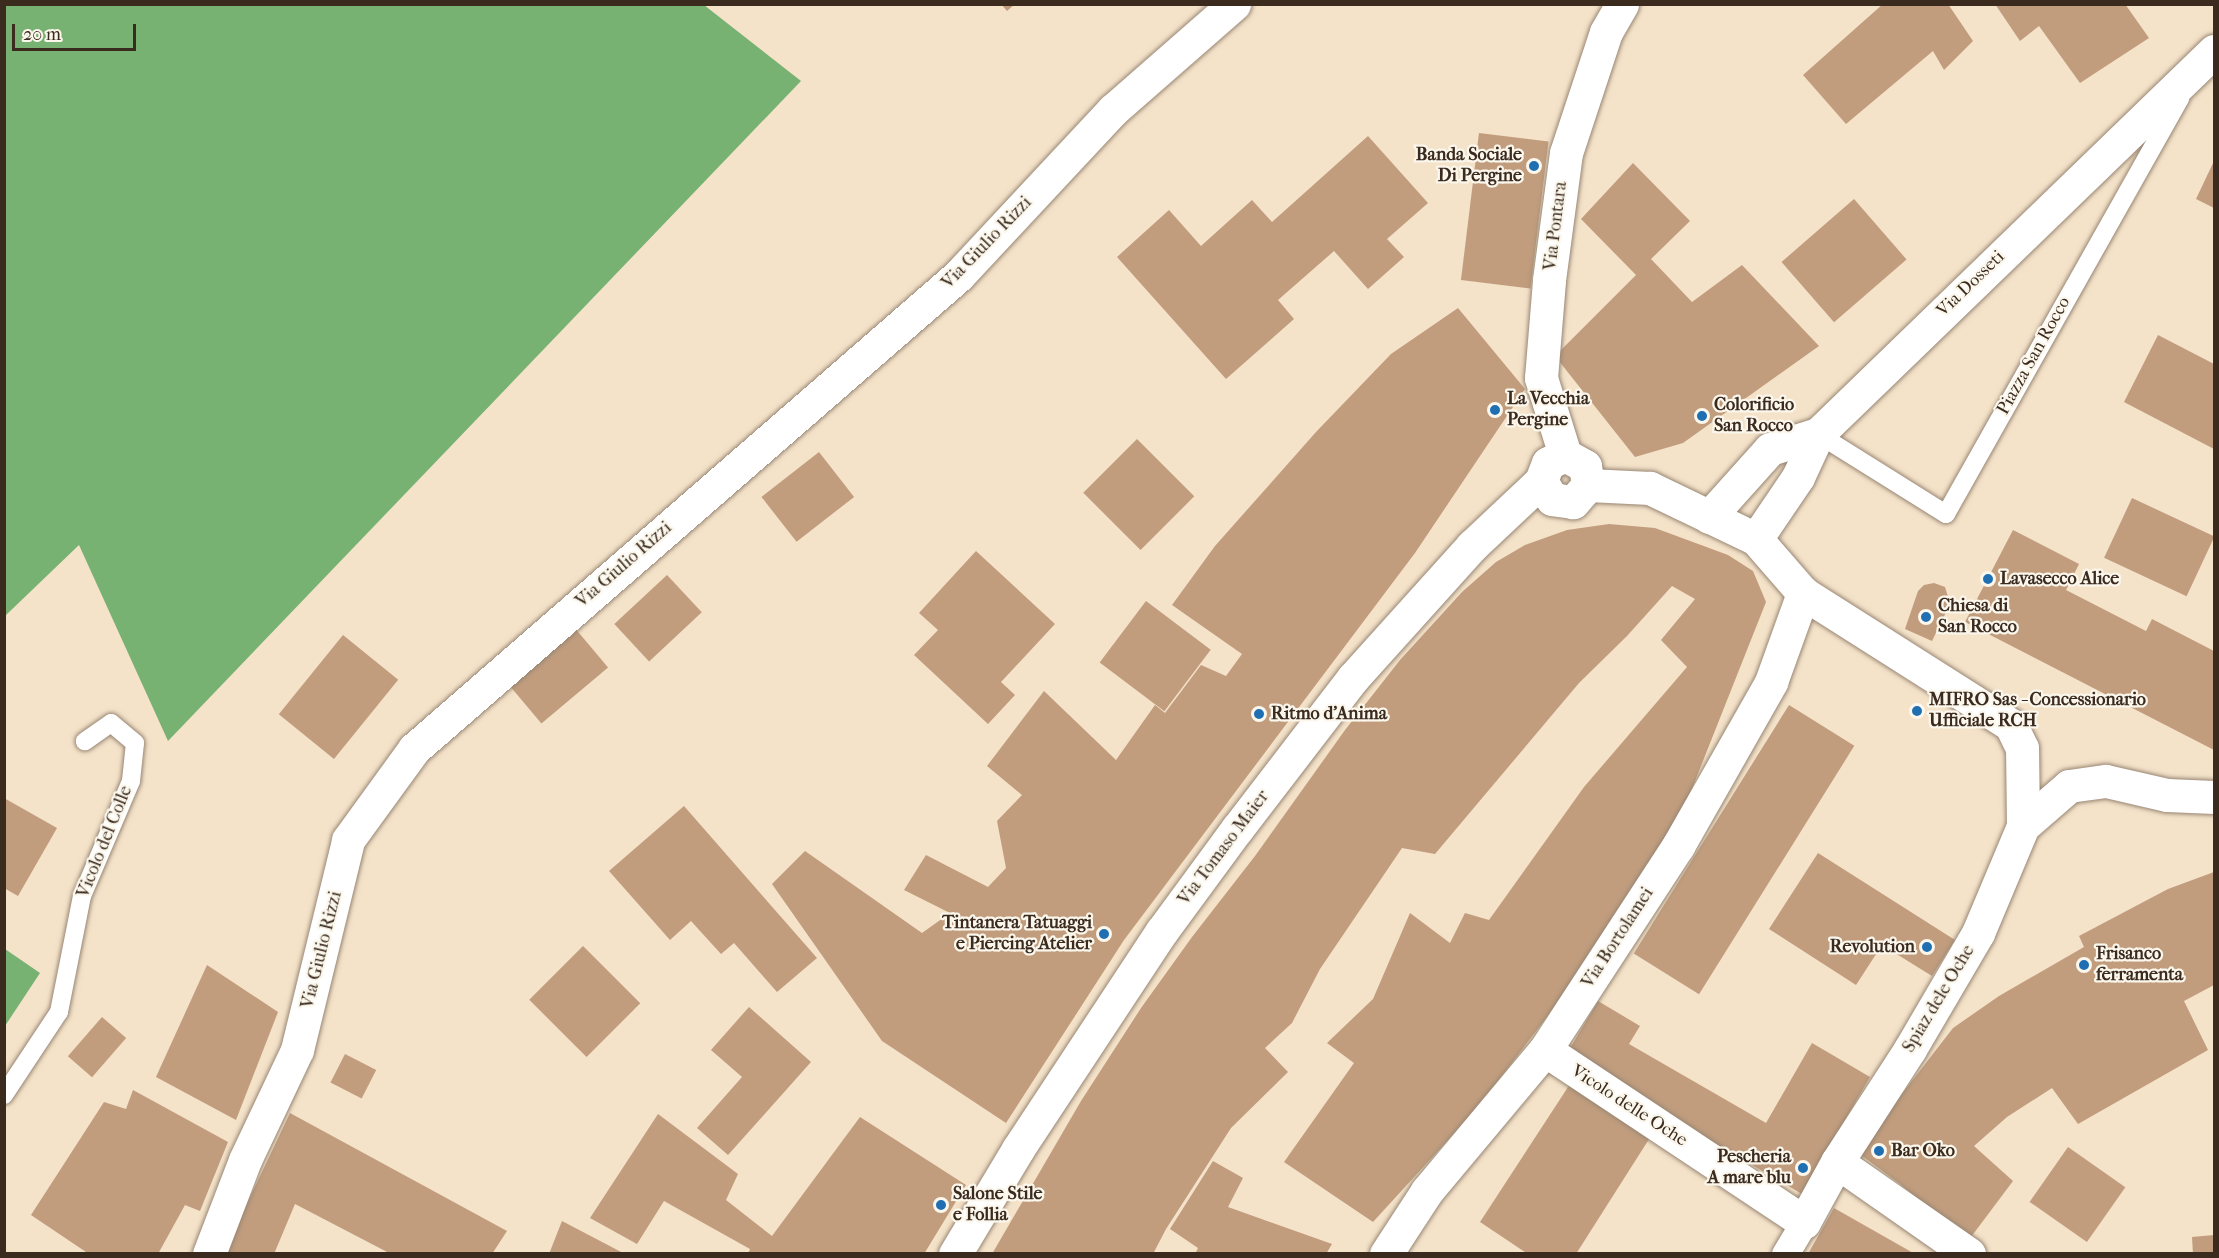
<!DOCTYPE html>
<html>
<head>
<meta charset="utf-8">
<style>
	body { margin:0 }
	#map { position:relative; width:2219px; height:1258px; overflow:hidden; background:#f4e2c9; font-family:"IM FELL French Canon",serif }
	div>[style] { position:absolute }
	.forest>* { inset:0; background:#78b272 }
	.building>* { inset:0; background:#c19d7e; transform-origin:0 0 }
	.roads { filter:drop-shadow(0 0 2px #988674) drop-shadow(0 0 2px #988674) }
	.service>* { height:18px; margin:-9px; padding:0 9px; transform-origin:9px; border-radius:9px; background:#fff }
	.pedestrian>* { height:27px; margin:-13.5px; padding:0 13.5px; transform-origin:13.5px; border-radius:13.5px; background:#fff }
	.minor>* { height:33px; margin:-16.5px; padding:0 16.5px; transform-origin:16.5px; border-radius:16.5px; background:#fff }
	.dots>* { width:16px; height:16px; translate:-50% -50%; box-sizing:border-box; border:3px solid #fbf7ec; border-radius:50% }
	span { translate:-50% -50%; white-space:nowrap; text-align:center; line-height:1.15; -webkit-text-stroke:4.5px #fbf7ec; paint-order:stroke }
	.poi-label { font-size:18px; color:#3b2a1e; font-weight:700 }
	.right { translate:-100% -50%; text-align:right }
	.left { translate:0 -50%; text-align:left }
	.street-label { font-size:18px; color:#3b2a1e }
	.frame { position:absolute; inset:0; border:6px solid #3b2a1e; pointer-events:none }
	.scale { position:absolute; left:12px; top:24px; width:124px; height:27px; box-sizing:border-box; border:3px solid #3b2a1e; border-top:0; padding-left:8px; font-size:18px; line-height:21px; white-space:nowrap; color:#3b2a1e; -webkit-text-stroke:4px #fbf7ec; paint-order:stroke }
</style>
</head>
<body>
<div id="map">
	<div class="forest">
		<i style="clip-path:polygon(5px 4px,704px 5px,801px 81px,168px 741px,79px 545px,5px 616px)"></i>
		<i style="clip-path:polygon(5px 949px,40px 973px,5px 1026px)"></i>
	</div>
	<div class="building">
		<i style="clip-path:polygon(1001px 4px,1015px 4px,1007px 11px)"></i>
		<i style="clip-path:polygon(1883px 4px,1948px 4px,1973px 41px,1944px 70px,1933px 51px,1846px 124px,1803px 75px)"></i>
		<i style="clip-path:polygon(1995px 4px,2125px 4px,2149px 38px,2080px 83px,2039px 26px,2020px 41px)"></i>
		<i style="left:1479px;top:133px;width:70px;height:148px;rotate:7deg"></i>
		<i style="clip-path:polygon(1368px 136px,1428px 203px,1387px 239px,1404px 257px,1368px 289px,1334px 251px,1278px 300px,1294px 319px,1226px 379px,1117px 257px,1169px 210px,1201px 246px,1252px 200px,1272px 222px)"></i>
		<i style="clip-path:polygon(2214px 161px,2214px 208px,2196px 199px)"></i>
		<i style="clip-path:polygon(1633px 163px,1690px 221px,1651px 259px,1692px 302px,1742px 265px,1819px 346px,1683px 443px,1635px 457px,1555px 356px,1636px 275px,1581px 219px)"></i>
		<i style="left:1854px;top:199px;width:80px;height:96px;rotate:49deg"></i>
		<i style="clip-path:polygon(1458px 308px,1525px 389px,1415px 553px,1124px 940px,1006px 1123px,882px 1041px,772px 884px,805px 851px,922px 933px,950px 913px,904px 890px,926px 855px,988px 887px,1006px 868px,997px 821px,1022px 795px,987px 766px,1044px 691px,1116px 760px,1155px 705px,1165px 713px,1201px 665px,1226px 676px,1242px 654px,1172px 605px,1215px 546px,1316px 432px,1391px 354px)"></i>
		<i style="clip-path:polygon(2158px 335px,2214px 364px,2214px 449px,2124px 402px)"></i>
		<i style="left:1137px;top:439px;width:81px;height:76px;rotate:45deg"></i>
		<i style="left:819px;top:452px;width:57px;height:73px;rotate:52deg"></i>
		<i style="left:2132px;top:498px;width:91px;height:66px;rotate:25deg"></i>
		<i style="clip-path:polygon(1609px 524px,1655px 528px,1728px 555px,1753px 571px,1766px 602px,1676px 829px,1549px 1014px,1479px 1106px,1373px 1222px,1284px 1162px,1354px 1063px,1327px 1043px,1373px 999px,1410px 913px,1450px 943px,1465px 913px,1489px 920px,1584px 787px,1687px 667px,1661px 640px,1695px 599px,1672px 586px,1627px 636px,1579px 683px,1435px 854px,1402px 848px,1320px 969px,1292px 1023px,1265px 1048px,1288px 1072px,1231px 1128px,1166px 1229px,1153px 1254px,992px 1254px,1081px 1101px,1141px 1008px,1192px 937px,1255px 856px,1345px 730px,1400px 660px,1462px 592px,1496px 562px,1525px 545px,1567px 530px)"></i>
		<i style="clip-path:polygon(2013px 530px,2079px 564px,2066px 590px,2146px 631px,2152px 619px,2214px 651px,2214px 750px,1965px 622px)"></i>
		<i style="clip-path:polygon(976px 551px,1055px 624px,1001px 682px,1015px 695px,988px 724px,914px 655px,938px 630px,919px 613px)"></i>
		<i style="left:667px;top:575px;width:51px;height:72px;rotate:47deg"></i>
		<i style="clip-path:polygon(1934px 583px,1945px 587px,1950px 604px,1932px 641px,1905px 629px,1918px 591px,1924px 585px)"></i>
		<i style="left:1146px;top:601px;width:81px;height:77px;rotate:37deg"></i>
		<i style="left:574px;top:627px;width:53px;height:87px;rotate:50deg"></i>
		<i style="left:343px;top:635px;width:71px;height:102px;rotate:39deg"></i>
		<i style="left:1789px;top:705px;width:77px;height:293px;rotate:32deg"></i>
		<i style="clip-path:polygon(4px 798px,57px 828px,18px 896px,4px 888px)"></i>
		<i style="clip-path:polygon(684px 806px,817px 958px,777px 992px,734px 943px,721px 954px,691px 921px,670px 940px,609px 871px)"></i>
		<i style="clip-path:polygon(1818px 853px,1955px 940px,1932px 976px,1882px 945px,1856px 985px,1769px 929px)"></i>
		<i style="clip-path:polygon(2214px 872px,2214px 985px,2184px 1001px,2208px 1050px,2078px 1124px,2052px 1088px,2007px 1117px,1974px 1146px,2013px 1181px,1968px 1241px,1900px 1184px,1857px 1152px,1953px 1028px,1999px 996px,2084px 947px,2079px 936px,2168px 889px)"></i>
		<i style="left:583px;top:946px;width:81px;height:76px;rotate:45deg"></i>
		<i style="clip-path:polygon(207px 965px,278px 1012px,236px 1120px,156px 1077px)"></i>
		<i style="clip-path:polygon(1598px 1001px,1640px 1026px,1629px 1044px,1766px 1123px,1812px 1043px,1870px 1077px,1802px 1194px,1608px 1081px,1569px 1050px)"></i>
		<i style="clip-path:polygon(749px 1007px,811px 1062px,728px 1155px,697px 1128px,742px 1077px,711px 1050px)"></i>
		<i style="left:102px;top:1017px;width:32px;height:52px;rotate:41deg"></i>
		<i style="left:345px;top:1054px;width:35px;height:32px;rotate:27deg"></i>
		<i style="clip-path:polygon(1570px 1084px,1651px 1136px,1576px 1254px,1528px 1254px,1480px 1222px)"></i>
		<i style="clip-path:polygon(133px 1090px,228px 1142px,200px 1211px,185px 1205px,158px 1254px,89px 1254px,31px 1215px,104px 1102px,126px 1109px)"></i>
		<i style="clip-path:polygon(290px 1113px,507px 1231px,492px 1254px,391px 1254px,295px 1204px,274px 1254px,223px 1254px)"></i>
		<i style="clip-path:polygon(658px 1114px,738px 1174px,726px 1200px,772px 1236px,860px 1117px,966px 1185px,924px 1254px,748px 1254px,750px 1249px,664px 1201px,637px 1244px,590px 1218px)"></i>
		<i style="left:2068px;top:1147px;width:70px;height:67px;rotate:35deg"></i>
		<i style="clip-path:polygon(1213px 1161px,1243px 1178px,1228px 1207px,1332px 1244px,1326px 1254px,1195px 1254px,1198px 1248px,1170px 1229px)"></i>
		<i style="clip-path:polygon(1834px 1208px,1915px 1254px,1808px 1254px)"></i>
		<i style="clip-path:polygon(562px 1221px,625px 1254px,549px 1254px)"></i>
		<i style="clip-path:polygon(2214px 1235px,2214px 1254px,2193px 1254px,2192px 1237px)"></i>
	</div>
	<div class="roads">
		<div class="service">
			<i style="left:1818px;top:434px;width:151px;rotate:32deg"></i>
			<i style="left:1946px;top:514px;width:477px;rotate:-60.6deg"></i>
			<i style="left:4px;top:1095px;width:100px;rotate:-56.5deg"></i>
			<i style="left:59px;top:1012px;width:118px;rotate:-78.8deg"></i>
			<i style="left:82px;top:896px;width:125px;rotate:-66.9deg"></i>
			<i style="left:131px;top:781px;width:38px;rotate:-84deg"></i>
			<i style="left:135px;top:743px;width:31px;rotate:-140deg"></i>
			<i style="left:111px;top:723px;width:32px;rotate:145deg"></i>
		</div>
		<div class="pedestrian">
			<i style="left:1785px;top:1254px;width:37px;rotate:-59deg"></i>
		</div>
		<div class="minor">
			<i style="left:1565px;top:455px;width:81px;rotate:-107.3deg"></i>
			<i style="left:1541px;top:378px;width:98px;rotate:-85.3deg"></i>
			<i style="left:1549px;top:280px;width:128px;rotate:-82.4deg"></i>
			<i style="left:1566px;top:153px;width:127px;rotate:-71.7deg"></i>
			<i style="left:1606px;top:32px;width:32px;rotate:-60deg"></i>
			<i style="left:1565px;top:455px;width:23px;rotate:29deg"></i>
			<i style="left:1585px;top:466px;width:19px;rotate:81deg"></i>
			<i style="left:1588px;top:485px;width:23px;rotate:131deg"></i>
			<i style="left:1573px;top:502px;width:21px;rotate:-172deg"></i>
			<i style="left:1552px;top:499px;width:21px;rotate:-121deg"></i>
			<i style="left:1541px;top:481px;width:19px;rotate:-69deg"></i>
			<i style="left:1548px;top:463px;width:19px;rotate:-25deg"></i>
			<i style="left:1709px;top:517px;width:91px;rotate:-48.1deg"></i>
			<i style="left:1770px;top:449px;width:50px;rotate:-17.4deg"></i>
			<i style="left:1756px;top:539px;width:75px;rotate:-55.9deg"></i>
			<i style="left:1798px;top:477px;width:47px;rotate:-65.1deg"></i>
			<i style="left:1818px;top:434px;width:551px;rotate:-44.04deg"></i>
			<i style="left:2023px;top:826px;width:61px;rotate:-41deg"></i>
			<i style="left:2069px;top:786px;width:37px;rotate:-8deg"></i>
			<i style="left:2106px;top:781px;width:63px;rotate:12.9deg"></i>
			<i style="left:2167px;top:795px;width:47px;rotate:2.4deg"></i>
			<i style="left:1545px;top:1050px;width:311px;rotate:33.6deg"></i>
			<i style="left:1804px;top:1222px;width:68px;rotate:-61.2deg"></i>
			<i style="left:1837px;top:1162px;width:135px;rotate:-57.1deg"></i>
			<i style="left:1910px;top:1049px;width:134px;rotate:-59.6deg"></i>
			<i style="left:1978px;top:933px;width:116px;rotate:-67.2deg"></i>
			<i style="left:2023px;top:826px;width:78px;rotate:-90.7deg"></i>
			<i style="left:2022px;top:748px;width:25px;rotate:-116deg"></i>
			<i style="left:2011px;top:725px;width:246px;rotate:-147.6deg"></i>
			<i style="left:1803px;top:593px;width:72px;rotate:-131deg"></i>
			<i style="left:1756px;top:539px;width:118px;rotate:-154.3deg"></i>
			<i style="left:1650px;top:488px;width:62px;rotate:-177.2deg"></i>
			<i style="left:1837px;top:1162px;width:161px;rotate:34.9deg"></i>
			<i style="left:209px;top:1254px;width:101px;rotate:-69deg"></i>
			<i style="left:245px;top:1160px;width:122px;rotate:-64.7deg"></i>
			<i style="left:297px;top:1050px;width:216px;rotate:-76.3deg"></i>
			<i style="left:348px;top:840px;width:112px;rotate:-54deg"></i>
			<i style="left:414px;top:749px;width:722px;rotate:-41.01deg"></i>
			<i style="left:959px;top:275px;width:226px;rotate:-47deg"></i>
			<i style="left:1113px;top:110px;width:161px;rotate:-41.2deg"></i>
			<i style="left:955px;top:1254px;width:122px;rotate:-59deg"></i>
			<i style="left:1018px;top:1149px;width:261px;rotate:-56.6deg"></i>
			<i style="left:1162px;top:931px;width:127px;rotate:-53.7deg"></i>
			<i style="left:1237px;top:829px;width:190px;rotate:-52.5deg"></i>
			<i style="left:1353px;top:678px;width:178px;rotate:-48deg"></i>
			<i style="left:1472px;top:546px;width:95px;rotate:-43.3deg"></i>
			<i style="left:1386px;top:1254px;width:75px;rotate:-56.9deg"></i>
			<i style="left:1427px;top:1191px;width:184px;rotate:-50.1deg"></i>
			<i style="left:1545px;top:1050px;width:244px;rotate:-56.9deg"></i>
			<i style="left:1678px;top:846px;width:189px;rotate:-60.4deg"></i>
			<i style="left:1771px;top:682px;width:95px;rotate:-70.2deg"></i>
		</div>
	</div>
	<div class="dots">
		<i style="left:1534px;top:166px;background:#1f6fb2"></i>
		<i style="left:1495px;top:410px;background:#1f6fb2"></i>
		<i style="left:1702px;top:416px;background:#1f6fb2"></i>
		<i style="left:1988px;top:579px;background:#1f6fb2"></i>
		<i style="left:1926px;top:617px;background:#1f6fb2"></i>
		<i style="left:1917px;top:711px;background:#1f6fb2"></i>
		<i style="left:1259px;top:714px;background:#1f6fb2"></i>
		<i style="left:1104px;top:934px;background:#1f6fb2"></i>
		<i style="left:1927px;top:947px;background:#1f6fb2"></i>
		<i style="left:2084px;top:965px;background:#1f6fb2"></i>
		<i style="left:1879px;top:1151px;background:#1f6fb2"></i>
		<i style="left:1803px;top:1168px;background:#1f6fb2"></i>
		<i style="left:941px;top:1205px;background:#1f6fb2"></i>
	</div>
	<div class="poi-label">
		<span class="right" style="left:1522px;top:166px">Banda Sociale<br>Di Pergine</span>
		<span class="left" style="left:1507px;top:410px">La Vecchia<br>Pergine</span>
		<span class="left" style="left:1714px;top:416px">Colorificio<br>San Rocco</span>
		<span class="left" style="left:2000px;top:579px">Lavasecco Alice</span>
		<span class="left" style="left:1938px;top:617px">Chiesa di<br>San Rocco</span>
		<span class="left" style="left:1929px;top:711px">MIFRO Sas - Concessionario<br>Ufficiale RCH</span>
		<span class="left" style="left:1271px;top:714px">Ritmo d'Anima</span>
		<span class="right" style="left:1092px;top:934px">Tintanera Tatuaggi<br>e Piercing Atelier</span>
		<span class="right" style="left:1915px;top:947px">Revolution</span>
		<span class="left" style="left:2096px;top:965px">Frisanco<br>ferramenta</span>
		<span class="left" style="left:1891px;top:1151px">Bar Oko</span>
		<span class="right" style="left:1791px;top:1168px">Pescheria<br>A mare blu</span>
		<span class="left" style="left:953px;top:1205px">Salone Stile<br>e Follia</span>
	</div>
	<div class="street-label">
		<span style="left:1556px;top:226px;rotate:-83deg">Via Pontara</span>
		<span style="left:987px;top:243px;rotate:-46deg">Via Giulio Rizzi</span>
		<span style="left:1971px;top:284px;rotate:-44deg">Via Dosseti</span>
		<span style="left:2034px;top:356px;rotate:-61deg">Piazza San Rocco</span>
		<span style="left:624px;top:565px;rotate:-41deg">Via Giulio Rizzi</span>
		<span style="left:105px;top:842px;rotate:-68deg">Vicolo del Colle</span>
		<span style="left:1224px;top:848px;rotate:-53deg">Via Tomaso Maier</span>
		<span style="left:1618px;top:938px;rotate:-57deg">Via Bortolamei</span>
		<span style="left:322px;top:950px;rotate:-76deg">Via Giulio Rizzi</span>
		<span style="left:1939px;top:999px;rotate:-59deg">Spiaz dele Oche</span>
		<span style="left:1629px;top:1106px;rotate:33deg">Vicolo delle Oche</span>
	</div>
	<div class="frame"></div>
	<div class="scale">20 m</div>
</div>
</body>
</html>
